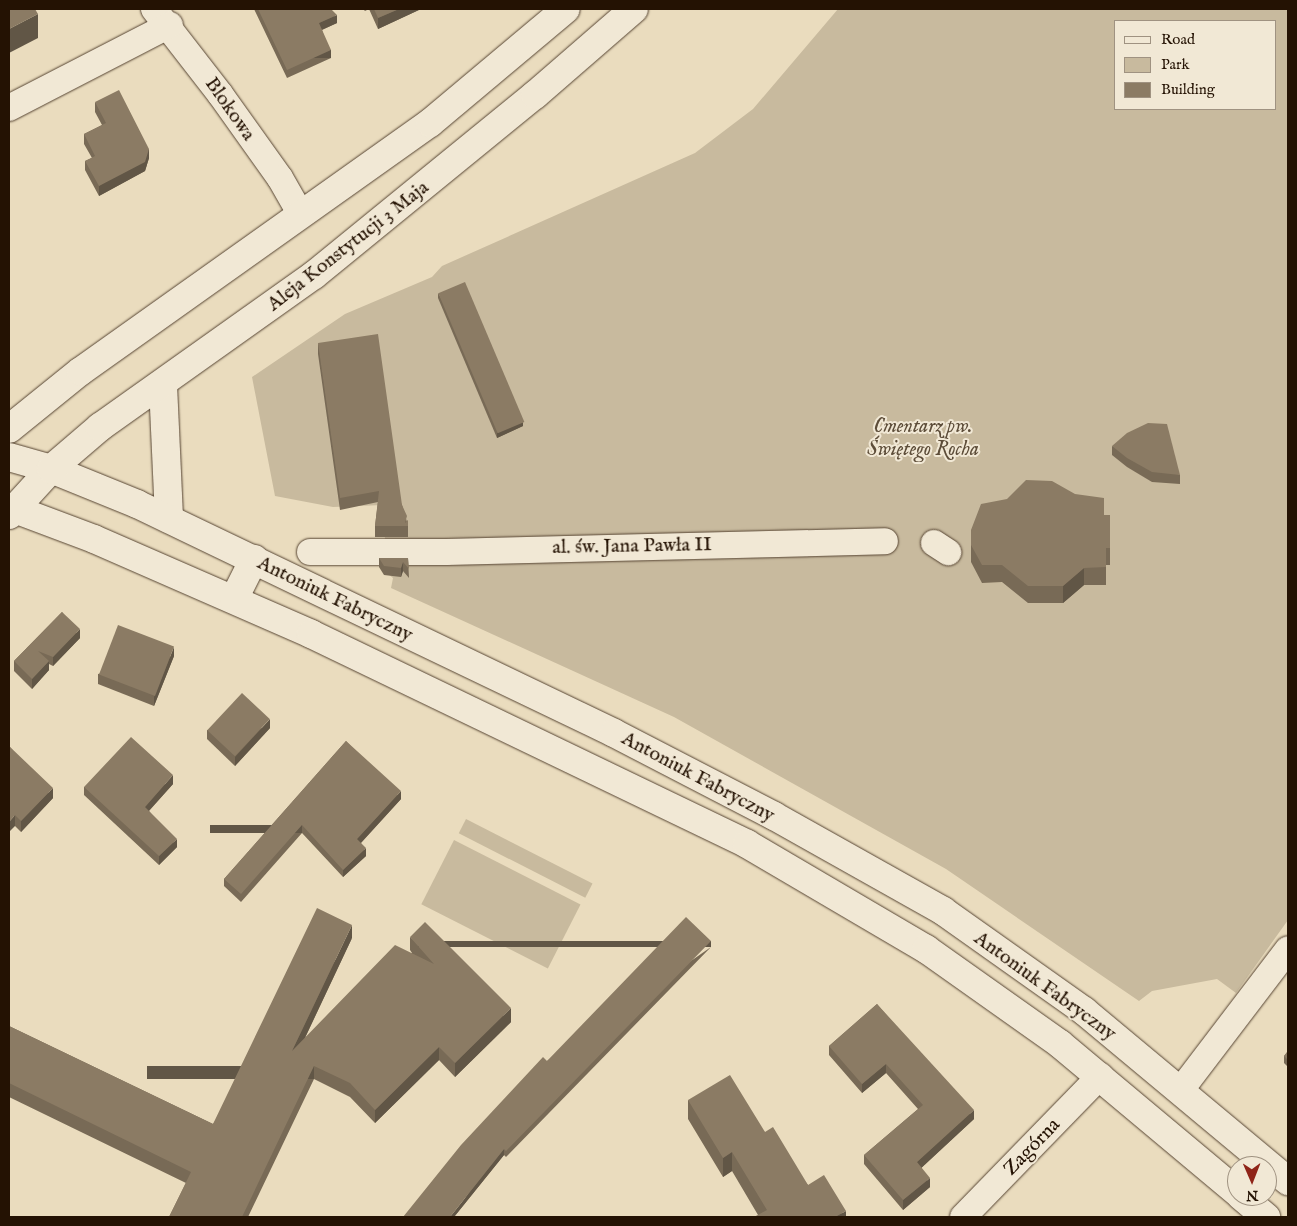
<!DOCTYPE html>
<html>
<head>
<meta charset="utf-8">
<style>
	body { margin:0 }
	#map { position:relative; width:1297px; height:1226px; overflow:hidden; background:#eadcbe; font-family:"IM FELL English",serif }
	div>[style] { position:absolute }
	.green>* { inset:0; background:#c8ba9e; transform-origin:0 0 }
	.roads { filter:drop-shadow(0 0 1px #564432) drop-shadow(0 0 1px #564432) }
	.street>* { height:26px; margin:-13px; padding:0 13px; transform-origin:13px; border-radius:13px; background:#f1e8d5 }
	.secondary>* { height:28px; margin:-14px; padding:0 14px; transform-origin:14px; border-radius:14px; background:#f1e8d5 }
	.wall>* { inset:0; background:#786a56 }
	.shaded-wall>* { inset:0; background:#615646; transform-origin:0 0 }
	.building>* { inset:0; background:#8b7b64; transform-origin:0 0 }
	span { translate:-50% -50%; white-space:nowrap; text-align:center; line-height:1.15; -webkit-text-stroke:4px #f1e8d5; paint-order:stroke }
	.street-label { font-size:20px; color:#241203 }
	.park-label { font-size:20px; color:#5d4d39; font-style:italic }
	.frame { position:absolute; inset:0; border:10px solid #241203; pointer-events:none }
	.legend { position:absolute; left:1114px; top:20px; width:162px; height:90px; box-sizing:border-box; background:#f1e8d5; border:1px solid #9f9281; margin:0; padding:6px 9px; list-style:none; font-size:15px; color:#241203 }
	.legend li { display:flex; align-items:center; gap:10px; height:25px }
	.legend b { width:25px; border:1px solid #9f9281 }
	.north { position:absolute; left:1227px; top:1156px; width:50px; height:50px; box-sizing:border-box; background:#f1e8d5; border:1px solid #9f9281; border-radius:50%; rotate:179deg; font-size:14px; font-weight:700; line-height:20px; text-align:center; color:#241203 }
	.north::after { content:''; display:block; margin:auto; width:18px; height:22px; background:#8f2418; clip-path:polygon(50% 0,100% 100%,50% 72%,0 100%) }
</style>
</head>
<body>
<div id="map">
	<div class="green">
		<i style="clip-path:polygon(evenodd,838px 9px,1288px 9px,1288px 920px,1236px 993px,1217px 979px,1152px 991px,1139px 1001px,946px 869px,674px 717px,391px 588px,393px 578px,387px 573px,383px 505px,333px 507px,275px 496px,252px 377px,345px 314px,432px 277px,442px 266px,695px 153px,753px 109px,838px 9px,1116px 21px,1276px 21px,1276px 109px,1116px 109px,1116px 21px)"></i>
		<i style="left:466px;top:819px;width:142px;height:16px;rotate:27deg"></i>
		<i style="left:454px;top:840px;width:142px;height:72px;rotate:27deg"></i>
	</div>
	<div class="roads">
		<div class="street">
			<i style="left:154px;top:9px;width:108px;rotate:52.2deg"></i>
			<i style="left:220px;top:94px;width:103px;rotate:54.5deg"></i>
			<i style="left:280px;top:178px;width:40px;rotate:60.3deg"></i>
			<i style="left:9px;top:108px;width:181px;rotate:-27.3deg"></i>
			<i style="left:934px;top:543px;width:17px;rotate:33deg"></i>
			<i style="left:310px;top:552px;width:136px"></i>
			<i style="left:446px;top:552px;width:439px;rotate:-1.4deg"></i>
			<i style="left:1180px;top:1091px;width:178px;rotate:-52.7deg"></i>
			<i style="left:963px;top:1217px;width:197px;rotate:-45.8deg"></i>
		</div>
		<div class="secondary">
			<i style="left:163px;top:385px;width:134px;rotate:87.4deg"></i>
			<i style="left:9px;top:429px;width:92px;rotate:-38.9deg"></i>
			<i style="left:81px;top:371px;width:428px;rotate:-35.4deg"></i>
			<i style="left:430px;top:123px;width:177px;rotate:-40deg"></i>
			<i style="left:9px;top:457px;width:44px;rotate:15.9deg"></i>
			<i style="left:51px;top:469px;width:93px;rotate:22.1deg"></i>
			<i style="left:137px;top:504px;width:529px;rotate:25.64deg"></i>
			<i style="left:614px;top:733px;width:180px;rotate:27.4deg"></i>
			<i style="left:774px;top:816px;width:194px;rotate:29.3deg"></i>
			<i style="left:943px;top:911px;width:173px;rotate:35.3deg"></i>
			<i style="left:1084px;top:1011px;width:266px;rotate:39.8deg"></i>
			<i style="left:9px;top:507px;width:91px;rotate:20.6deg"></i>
			<i style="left:94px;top:539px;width:237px;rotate:23.6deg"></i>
			<i style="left:311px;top:634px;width:484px;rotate:25.7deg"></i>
			<i style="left:747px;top:844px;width:208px;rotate:30.4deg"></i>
			<i style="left:926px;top:949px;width:164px;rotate:35.3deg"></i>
			<i style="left:1060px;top:1044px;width:231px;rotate:39.9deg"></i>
			<i style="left:9px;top:515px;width:62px;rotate:-47.6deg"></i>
			<i style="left:51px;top:469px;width:65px;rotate:-40.6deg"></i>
			<i style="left:100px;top:427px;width:262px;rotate:-35.4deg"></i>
			<i style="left:314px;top:275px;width:285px;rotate:-39.2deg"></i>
			<i style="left:535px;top:95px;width:131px;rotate:-41deg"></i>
			<i style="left:234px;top:599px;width:45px;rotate:-63.4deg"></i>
			<i style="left:1241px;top:1196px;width:33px;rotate:40deg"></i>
		</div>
	</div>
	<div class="wall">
		<i style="clip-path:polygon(254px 9px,331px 9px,337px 23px,322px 30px,331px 58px,287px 78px)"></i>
		<i style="clip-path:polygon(363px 9px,421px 9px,378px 29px,369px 9px,365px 11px)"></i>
		<i style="clip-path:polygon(95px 102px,149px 158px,145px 171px,99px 196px,85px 170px,85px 161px,92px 158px,84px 144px,84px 134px,102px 125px,95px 112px)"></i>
		<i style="clip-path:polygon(438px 293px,523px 426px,497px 438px,438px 298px)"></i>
		<i style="clip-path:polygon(318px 343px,402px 505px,407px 522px,408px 520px,408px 537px,375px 537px,375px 526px,378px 502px,340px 510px,318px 354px)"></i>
		<i style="clip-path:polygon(1112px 446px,1180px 475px,1180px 484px,1152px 482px,1127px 467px,1112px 455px)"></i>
		<i style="clip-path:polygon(1110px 515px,1110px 565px,1106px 565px,1106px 585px,1084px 585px,1063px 603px,1028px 603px,1002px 582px,982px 583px,971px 562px,971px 530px)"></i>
		<i style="clip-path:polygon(379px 558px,408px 558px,409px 578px,403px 571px,401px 577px,384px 575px,379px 567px)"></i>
		<i style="clip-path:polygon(62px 612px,80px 638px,53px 666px,49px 664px,49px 670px,32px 689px,14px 671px,14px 661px)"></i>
		<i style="clip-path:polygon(174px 656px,154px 706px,98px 684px,98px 674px)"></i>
		<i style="clip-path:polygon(270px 728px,235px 766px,207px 739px,207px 730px)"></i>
		<i style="clip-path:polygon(346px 741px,401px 799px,361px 843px,366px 856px,343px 877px,302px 833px,241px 902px,224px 886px,224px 879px)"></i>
		<i style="clip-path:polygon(9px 746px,53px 798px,21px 832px,15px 826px)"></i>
		<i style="clip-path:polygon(173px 784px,149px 811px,177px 847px,159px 865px,84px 795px,84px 787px)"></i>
		<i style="clip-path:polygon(410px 937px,511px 1022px,455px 1077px,439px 1060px,375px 1123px,350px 1097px,314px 1079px,248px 1217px,169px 1217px,186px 1183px,9px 1097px,9px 1026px,213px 1124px,352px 938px,305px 1038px,412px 953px,410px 950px)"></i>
		<i style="clip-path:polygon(711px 947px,506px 1157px,504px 1155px,454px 1217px,547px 1061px)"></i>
		<i style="clip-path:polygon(877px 1004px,974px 1119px,921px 1168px,930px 1187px,903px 1210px,864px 1164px,864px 1155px,918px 1109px,886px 1073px,862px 1093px,829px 1055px,829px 1046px)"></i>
		<i style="clip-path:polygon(1288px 1051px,1288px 1067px,1284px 1063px,1284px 1056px)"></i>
		<i style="clip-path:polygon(688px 1100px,765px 1132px,808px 1185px,846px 1217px,758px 1215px,732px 1171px,723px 1177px,688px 1119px)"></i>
	</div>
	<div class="shaded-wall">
		<i style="clip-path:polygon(399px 9px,421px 9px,378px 29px,378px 18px)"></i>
		<i style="clip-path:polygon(38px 14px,38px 38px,9px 53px,9px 29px)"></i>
		<i style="clip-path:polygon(337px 15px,337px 23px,319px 31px,319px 23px)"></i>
		<i style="left:331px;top:50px;width:8px;height:48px;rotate:90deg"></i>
		<i style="clip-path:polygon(149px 149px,149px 158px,145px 171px,99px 196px,99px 186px)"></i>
		<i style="clip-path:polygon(523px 422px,523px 426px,497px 438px,497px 433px)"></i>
		<i style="clip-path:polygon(403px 562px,403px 571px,401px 577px,401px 568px)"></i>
		<i style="clip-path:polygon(1084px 568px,1084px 585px,1063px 603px,1063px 586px)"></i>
		<i style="clip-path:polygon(80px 629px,80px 638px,53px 666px,53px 657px)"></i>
		<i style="clip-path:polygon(174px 647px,174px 656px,154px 706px,154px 697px)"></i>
		<i style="clip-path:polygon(49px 661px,49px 670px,32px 689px,32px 679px)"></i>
		<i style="clip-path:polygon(270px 719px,270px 728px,235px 766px,235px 757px)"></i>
		<i style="clip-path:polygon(173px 775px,173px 784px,145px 815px,145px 807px)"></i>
		<i style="clip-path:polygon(53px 788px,53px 798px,21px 832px,21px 821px)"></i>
		<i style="clip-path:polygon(401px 791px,401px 799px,357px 847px,357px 839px)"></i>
		<i style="clip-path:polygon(15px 815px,15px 826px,9px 832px,9px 822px)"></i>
		<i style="left:302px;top:825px;width:8px;height:92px;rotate:90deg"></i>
		<i style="clip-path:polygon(177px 839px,177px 847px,159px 865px,159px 856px)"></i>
		<i style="clip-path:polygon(366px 848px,366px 856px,343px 877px,343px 870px)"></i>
		<i style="clip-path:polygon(352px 925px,352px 938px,292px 1065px,292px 1051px)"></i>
		<i style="left:711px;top:941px;width:6px;height:293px;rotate:90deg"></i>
		<i style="clip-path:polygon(511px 1008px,511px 1022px,455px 1077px,455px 1063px)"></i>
		<i style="clip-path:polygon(439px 1047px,439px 1060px,375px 1123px,375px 1110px)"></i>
		<i style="clip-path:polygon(886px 1064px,886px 1073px,862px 1093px,862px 1084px)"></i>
		<i style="left:314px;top:1066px;width:13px;height:167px;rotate:90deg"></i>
		<i style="clip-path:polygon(974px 1110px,974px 1119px,917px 1172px,917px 1162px)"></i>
		<i style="clip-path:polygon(504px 1149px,504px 1155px,454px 1217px,450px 1217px)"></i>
		<i style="clip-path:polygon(732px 1152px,732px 1171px,723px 1177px,723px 1158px)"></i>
		<i style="clip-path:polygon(930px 1178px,930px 1187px,903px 1210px,903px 1200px)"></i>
		<i style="clip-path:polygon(846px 1211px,846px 1217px,835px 1217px)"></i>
	</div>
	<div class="building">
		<i style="clip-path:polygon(9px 9px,35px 9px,38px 14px,9px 29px)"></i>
		<i style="clip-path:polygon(258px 9px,331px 9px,337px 15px,319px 23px,331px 50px,287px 70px)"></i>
		<i style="clip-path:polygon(374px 9px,399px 9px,378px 18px)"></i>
		<i style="clip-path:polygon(119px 90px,149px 149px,145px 162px,99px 186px,85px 161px,95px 156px,84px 134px,106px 123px,95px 102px)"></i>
		<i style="left:465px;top:282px;width:152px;height:29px;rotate:67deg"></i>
		<i style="clip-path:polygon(378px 334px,402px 505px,407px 516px,405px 523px,408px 520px,408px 526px,375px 526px,379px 491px,340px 498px,318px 343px)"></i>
		<i style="clip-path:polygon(1148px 423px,1167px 424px,1180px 475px,1152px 472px,1127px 458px,1112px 446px,1127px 433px)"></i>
		<i style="clip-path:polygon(1026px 480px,1052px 481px,1075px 494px,1104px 498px,1104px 515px,1110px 515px,1110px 548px,1106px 548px,1106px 567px,1084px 568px,1063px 586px,1028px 586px,1002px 565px,982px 565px,971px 545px,971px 530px,981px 504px,1007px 499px)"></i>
		<i style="clip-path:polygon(379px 558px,408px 558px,409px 569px,403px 562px,401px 568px,384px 566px)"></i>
		<i style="clip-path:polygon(62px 612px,80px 629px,53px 657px,38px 651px,49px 661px,32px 679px,14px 661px)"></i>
		<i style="left:118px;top:625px;width:60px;height:53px;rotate:21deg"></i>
		<i style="left:242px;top:693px;width:38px;height:51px;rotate:43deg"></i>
		<i style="clip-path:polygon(131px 737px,173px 775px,145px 807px,177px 839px,159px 856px,84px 787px)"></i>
		<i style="clip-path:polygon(346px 741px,401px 791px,357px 839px,366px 848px,343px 870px,302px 825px,241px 894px,224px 879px)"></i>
		<i style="clip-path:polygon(9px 746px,53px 788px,21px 821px,15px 815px,9px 822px)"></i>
		<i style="clip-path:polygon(317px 908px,352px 925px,292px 1051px,395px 945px,434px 964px,410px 937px,425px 922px,511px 1008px,455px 1063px,439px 1047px,375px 1110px,350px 1083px,314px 1066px,242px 1217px,169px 1217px,191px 1172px,9px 1083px,9px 1026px,213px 1124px)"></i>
		<i style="clip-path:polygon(686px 917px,711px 941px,506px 1151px,504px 1149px,450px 1217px,403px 1217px,461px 1145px,543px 1057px,547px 1061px)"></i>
		<i style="clip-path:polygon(877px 1004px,974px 1110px,917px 1162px,930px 1178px,903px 1200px,864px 1155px,923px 1105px,886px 1064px,862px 1084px,829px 1046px)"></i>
		<i style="clip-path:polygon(1288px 1051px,1288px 1060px,1284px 1056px)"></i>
		<i style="clip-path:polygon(730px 1075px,765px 1132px,773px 1127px,808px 1185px,824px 1175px,846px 1211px,835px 1217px,754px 1217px,767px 1210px,732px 1152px,723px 1158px,688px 1100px)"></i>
	</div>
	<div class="street-label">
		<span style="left:230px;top:109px;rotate:55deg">Blokowa</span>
		<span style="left:348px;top:246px;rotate:-38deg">Aleja Konstytucji 3 Maja</span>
		<span style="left:632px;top:546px;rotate:-1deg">al. św. Jana Pawła II</span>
		<span style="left:335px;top:599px;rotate:26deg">Antoniuk Fabryczny</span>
		<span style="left:698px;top:777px;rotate:28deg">Antoniuk Fabryczny</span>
		<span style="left:1045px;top:986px;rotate:36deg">Antoniuk Fabryczny</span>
		<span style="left:1032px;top:1147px;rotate:-46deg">Zagórna</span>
	</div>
	<div class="park-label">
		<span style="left:923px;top:438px">Cmentarz pw.<br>Świętego Rocha</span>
	</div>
	<div class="frame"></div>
	<ul class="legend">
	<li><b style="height:6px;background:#f1e8d5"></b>Road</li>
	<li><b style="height:14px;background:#c8ba9e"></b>Park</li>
	<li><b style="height:14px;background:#8b7b64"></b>Building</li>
	</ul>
	<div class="north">N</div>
</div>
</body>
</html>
